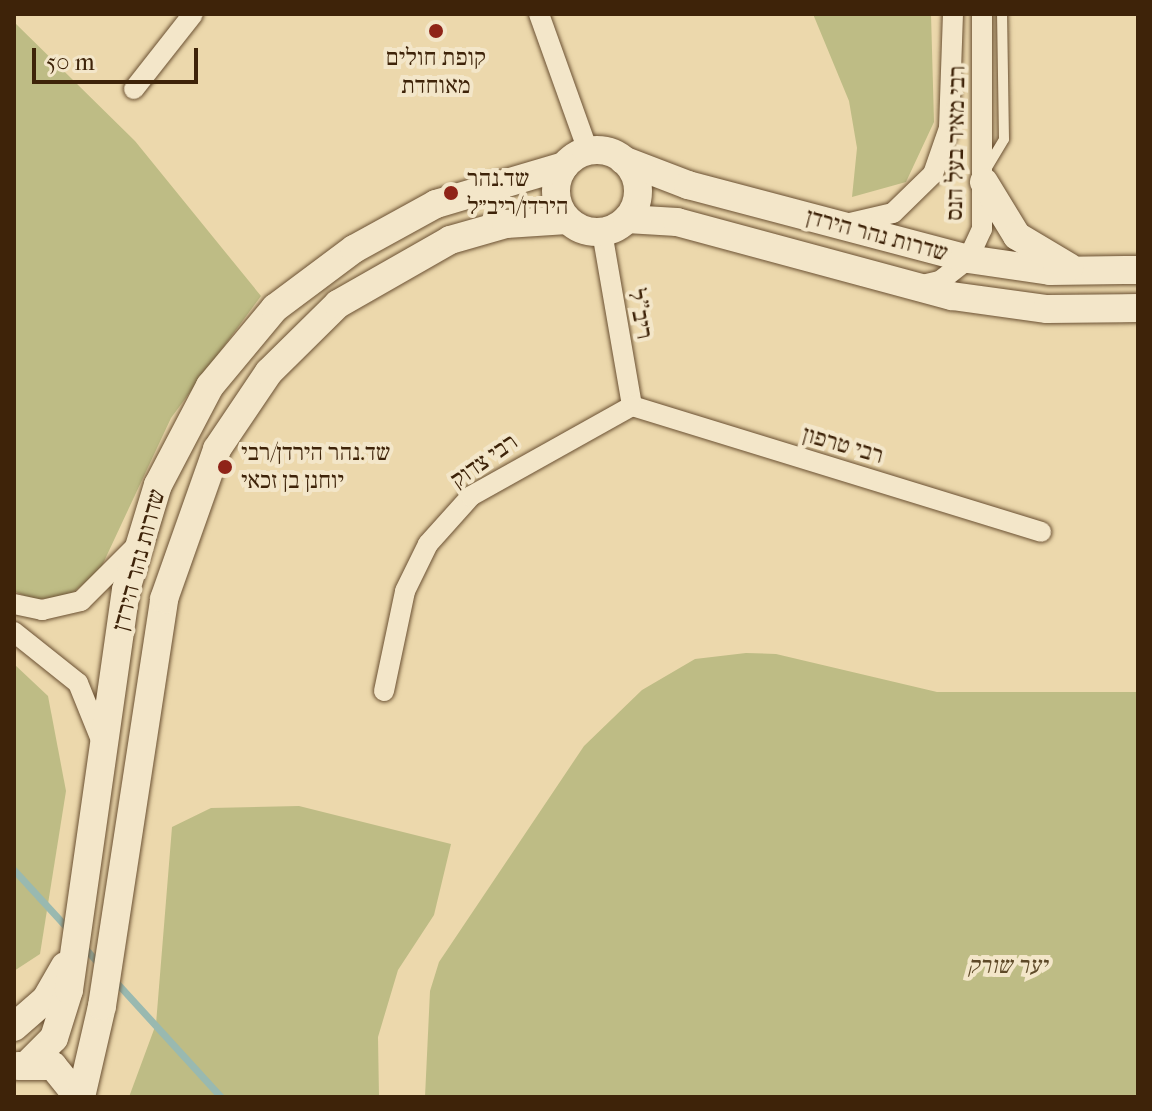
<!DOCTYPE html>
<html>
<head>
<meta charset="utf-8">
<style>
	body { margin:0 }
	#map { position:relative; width:1152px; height:1111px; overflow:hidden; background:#ecd8ac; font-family:"IM FELL French Canon","Frank Ruhl Libre",serif }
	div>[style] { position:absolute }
	.green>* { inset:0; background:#bebc85 }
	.stream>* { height:7px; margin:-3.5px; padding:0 3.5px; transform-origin:3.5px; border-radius:3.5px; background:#99b9b0 }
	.roads { filter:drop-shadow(0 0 2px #6a5032) drop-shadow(0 0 2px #6a5032) }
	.service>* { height:10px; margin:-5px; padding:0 5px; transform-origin:5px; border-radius:5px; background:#f3e6c9 }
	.minor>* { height:20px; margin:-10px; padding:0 10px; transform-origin:10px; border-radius:10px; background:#f3e6c9 }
	.secondary>* { height:28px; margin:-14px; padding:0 14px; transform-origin:14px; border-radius:14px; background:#f3e6c9 }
	.secondary>.ring { margin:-14px; padding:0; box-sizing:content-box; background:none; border:28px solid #f3e6c9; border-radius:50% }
	.dots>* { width:22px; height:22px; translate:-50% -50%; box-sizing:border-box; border:4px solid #f3e6c9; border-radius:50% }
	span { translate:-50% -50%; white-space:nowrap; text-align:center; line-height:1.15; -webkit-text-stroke:8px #f3e6c9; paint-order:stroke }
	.poi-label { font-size:24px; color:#3e2309 }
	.left { translate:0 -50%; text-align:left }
	.street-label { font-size:24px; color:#3e2309 }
	.park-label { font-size:24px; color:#5e4928; font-style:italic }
	.frame { position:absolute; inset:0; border:16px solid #3e2309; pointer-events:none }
	.scale { position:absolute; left:32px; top:48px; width:166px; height:36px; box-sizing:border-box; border:4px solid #3e2309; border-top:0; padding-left:10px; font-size:24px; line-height:28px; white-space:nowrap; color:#3e2309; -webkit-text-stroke:6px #f3e6c9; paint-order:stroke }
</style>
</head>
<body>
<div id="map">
	<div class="green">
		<i style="clip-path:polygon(813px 14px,931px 14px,934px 122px,906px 182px,852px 197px,857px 148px,849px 101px)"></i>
		<i style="clip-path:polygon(14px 22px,135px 141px,261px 296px,171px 418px,100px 570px,70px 595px,34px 600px,14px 591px)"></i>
		<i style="clip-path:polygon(746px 653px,776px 654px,937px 692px,1138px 692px,1138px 1097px,425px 1097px,430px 991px,439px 962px,584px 746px,642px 690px,695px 659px)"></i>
		<i style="clip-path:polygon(14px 664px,48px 696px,66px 791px,40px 954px,14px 971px)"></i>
		<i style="clip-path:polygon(299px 806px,451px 844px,434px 915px,398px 970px,378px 1037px,379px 1097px,129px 1097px,156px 1024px,172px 827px,211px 808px)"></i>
	</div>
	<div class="stream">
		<i style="left:14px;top:870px;width:81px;rotate:47.5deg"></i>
		<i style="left:82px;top:945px;width:28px;rotate:48deg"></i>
		<i style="left:115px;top:981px;width:157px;rotate:47.6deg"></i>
	</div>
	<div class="roads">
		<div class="service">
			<i style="left:985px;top:171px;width:37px;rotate:-59deg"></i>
			<i style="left:1004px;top:139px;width:125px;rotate:-90.9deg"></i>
		</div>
		<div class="minor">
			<i style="left:539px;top:14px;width:145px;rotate:70.3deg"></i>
			<i style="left:134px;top:89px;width:95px;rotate:-51.8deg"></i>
			<i style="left:850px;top:223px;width:44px;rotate:-13.1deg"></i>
			<i style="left:893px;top:213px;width:56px;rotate:-44.3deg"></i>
			<i style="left:933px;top:174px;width:49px;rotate:-70.8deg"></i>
			<i style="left:949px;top:128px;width:114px;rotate:-88deg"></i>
			<i style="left:602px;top:232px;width:177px;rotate:80.2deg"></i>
			<i style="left:918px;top:286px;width:23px;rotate:-13deg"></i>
			<i style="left:940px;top:281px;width:36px;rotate:-38deg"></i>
			<i style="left:968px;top:259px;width:33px;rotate:-65deg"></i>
			<i style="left:982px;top:229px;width:215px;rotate:-90deg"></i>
			<i style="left:632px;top:406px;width:428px;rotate:17.1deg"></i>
			<i style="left:14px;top:604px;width:29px;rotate:12deg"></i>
			<i style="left:42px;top:610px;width:40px;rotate:-13deg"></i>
			<i style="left:81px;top:601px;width:75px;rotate:-45deg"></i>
			<i style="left:14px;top:632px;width:82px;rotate:38.6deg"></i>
			<i style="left:78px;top:683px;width:61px;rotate:68deg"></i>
			<i style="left:384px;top:691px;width:102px;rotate:-78.1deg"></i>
			<i style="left:405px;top:591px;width:52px;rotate:-63.9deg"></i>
			<i style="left:428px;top:544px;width:64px;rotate:-48.1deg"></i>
			<i style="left:471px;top:496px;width:184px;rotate:-29.2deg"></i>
		</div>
		<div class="secondary">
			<i class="ring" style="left:556px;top:150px;width:54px;height:54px"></i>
			<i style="left:623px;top:160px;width:70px;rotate:21deg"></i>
			<i style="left:688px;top:185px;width:290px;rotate:14.8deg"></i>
			<i style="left:968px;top:259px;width:83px;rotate:8.3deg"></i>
			<i style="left:1050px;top:271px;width:88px;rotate:-0.7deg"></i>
			<i style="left:984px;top:182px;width:63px;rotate:58.6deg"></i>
			<i style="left:1017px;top:236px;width:61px;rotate:30.8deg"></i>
			<i style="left:627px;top:219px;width:50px;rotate:3.4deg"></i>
			<i style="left:677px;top:222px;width:285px;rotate:15.1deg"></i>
			<i style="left:952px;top:296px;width:96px;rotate:7.8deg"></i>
			<i style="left:1047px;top:309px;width:91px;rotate:-0.6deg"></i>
			<i style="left:14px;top:1027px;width:43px;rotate:-41.2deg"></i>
			<i style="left:46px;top:999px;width:38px;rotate:-60deg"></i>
			<i style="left:29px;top:1063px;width:35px;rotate:-45deg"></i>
			<i style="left:54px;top:1038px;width:50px;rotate:-72.6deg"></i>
			<i style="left:69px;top:990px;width:404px;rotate:-81.9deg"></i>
			<i style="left:126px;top:590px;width:110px;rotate:-73.1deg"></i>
			<i style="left:158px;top:485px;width:112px;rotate:-62.3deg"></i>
			<i style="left:210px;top:386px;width:102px;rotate:-50.2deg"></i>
			<i style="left:275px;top:308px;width:99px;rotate:-36.8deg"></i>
			<i style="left:354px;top:249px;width:94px;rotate:-28.8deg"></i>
			<i style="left:436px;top:204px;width:134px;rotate:-16.5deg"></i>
			<i style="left:18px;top:1066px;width:35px"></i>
			<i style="left:53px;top:1066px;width:40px;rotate:51deg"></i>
			<i style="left:81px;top:1097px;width:93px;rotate:-77deg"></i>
			<i style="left:102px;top:1006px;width:412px;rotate:-81.3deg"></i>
			<i style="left:164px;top:599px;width:159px;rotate:-70.5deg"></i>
			<i style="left:217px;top:449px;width:93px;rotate:-56deg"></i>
			<i style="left:269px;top:372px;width:97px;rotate:-44.6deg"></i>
			<i style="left:338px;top:304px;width:129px;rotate:-29.7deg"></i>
			<i style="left:450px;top:240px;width:58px;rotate:-15.9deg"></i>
			<i style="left:506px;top:224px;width:61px;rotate:-3.8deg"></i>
		</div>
	</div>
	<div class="dots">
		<i style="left:436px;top:31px;background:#8f2418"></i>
		<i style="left:451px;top:193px;background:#8f2418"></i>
		<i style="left:225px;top:467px;background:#8f2418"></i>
	</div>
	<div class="poi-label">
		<span style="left:436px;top:72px">קופת חולים<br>מאוחדת</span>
		<span class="left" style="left:467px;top:193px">שד.נהר<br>הירדן/ריב״ל</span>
		<span class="left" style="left:241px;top:467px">שד.נהר הירדן/רבי<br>יוחנן בן זכאי</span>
	</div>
	<div class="street-label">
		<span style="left:956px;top:143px;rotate:-89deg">רבי מאיר בעל הנס</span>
		<span style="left:877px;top:235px;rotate:15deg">שדרות נהר הירדן</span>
		<span style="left:640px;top:314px;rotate:79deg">ריב"ל</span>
		<span style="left:843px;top:445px;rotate:16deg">רבי טרפון</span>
		<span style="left:484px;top:461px;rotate:-35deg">רבי צדוק</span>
		<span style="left:139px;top:560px;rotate:-75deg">שדרות נהר הירדן</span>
	</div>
	<div class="park-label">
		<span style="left:1007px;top:966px">יער שורק</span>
	</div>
	<div class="frame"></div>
	<div class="scale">50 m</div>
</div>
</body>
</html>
